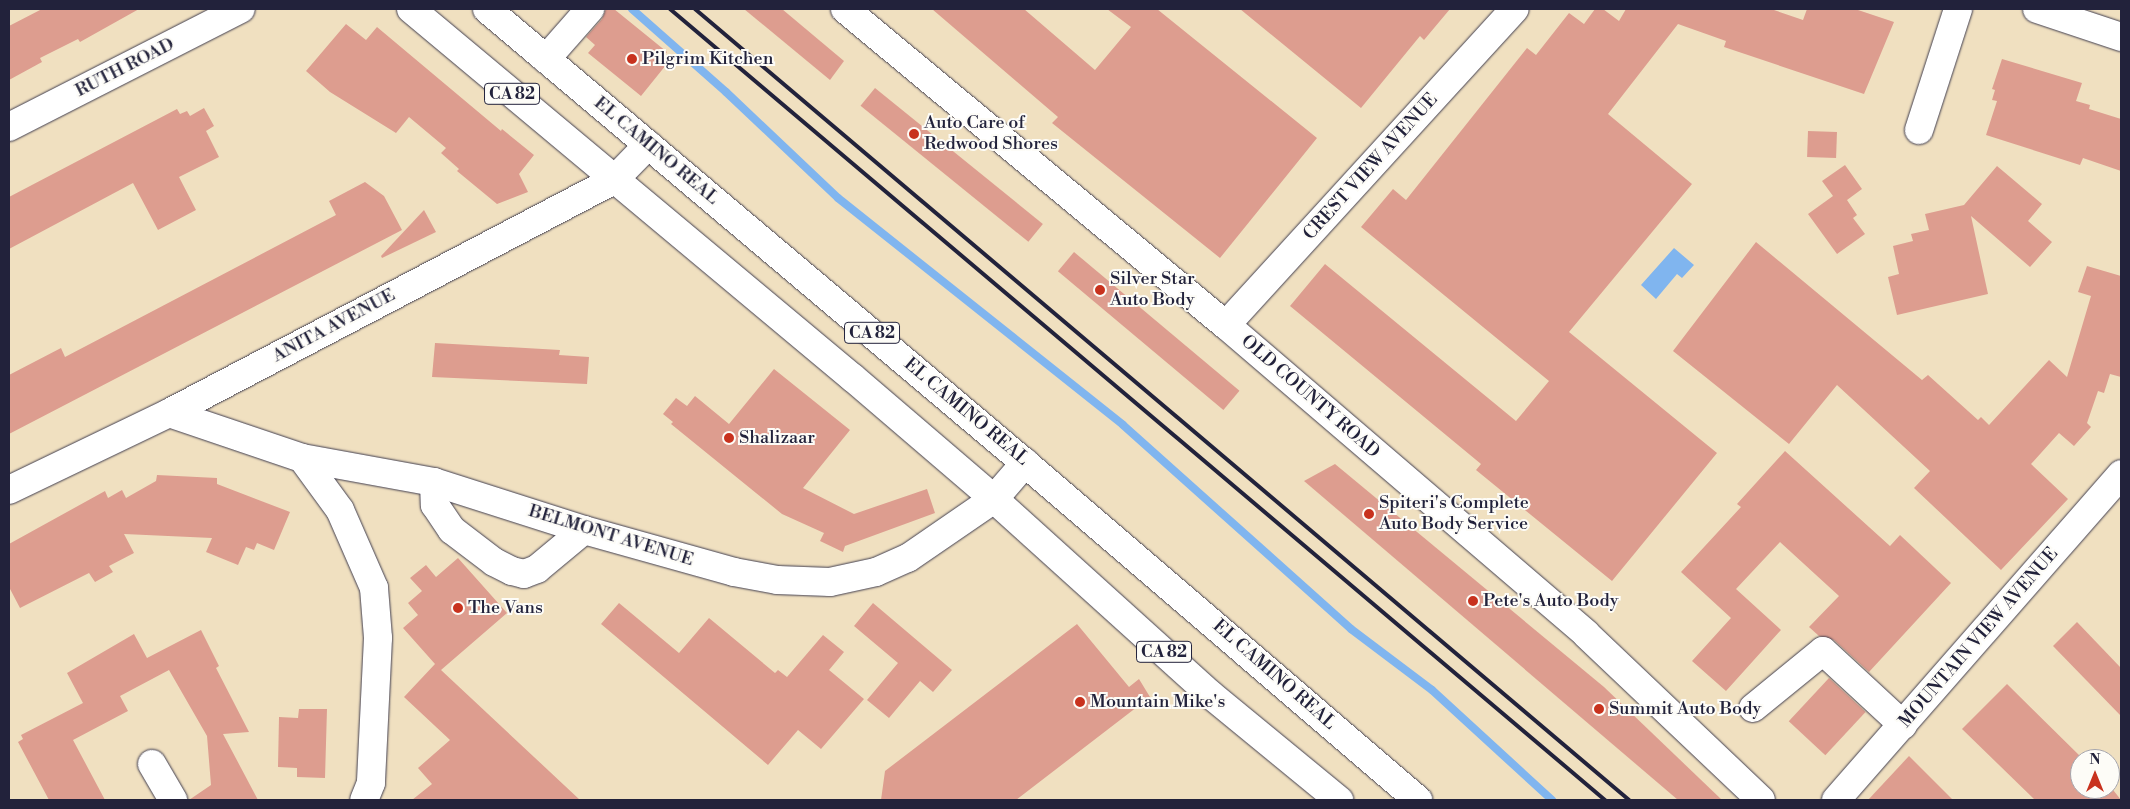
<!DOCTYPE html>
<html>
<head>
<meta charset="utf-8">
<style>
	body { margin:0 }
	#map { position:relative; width:2130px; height:809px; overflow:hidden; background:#f0e0c0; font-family:"Libre Bodoni",serif }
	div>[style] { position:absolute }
	.water>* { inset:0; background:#80b5ef }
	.stream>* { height:8px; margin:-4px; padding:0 4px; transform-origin:4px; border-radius:4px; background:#80b5ef }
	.building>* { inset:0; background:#dd9d8f; transform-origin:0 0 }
	.roads { filter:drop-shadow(0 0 1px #413e4f) drop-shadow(0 0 1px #413e4f) }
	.minor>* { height:28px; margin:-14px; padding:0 14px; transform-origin:14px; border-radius:14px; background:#fff }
	.major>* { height:28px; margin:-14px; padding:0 14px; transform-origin:14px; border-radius:14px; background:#fff }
	.rail>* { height:4px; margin:-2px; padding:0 2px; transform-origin:2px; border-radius:2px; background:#22223b }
	.dots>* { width:14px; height:14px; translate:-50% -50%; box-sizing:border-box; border:2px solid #fdfcf7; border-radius:50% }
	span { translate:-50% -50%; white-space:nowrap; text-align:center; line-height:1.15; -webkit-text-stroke:4px #fdfcf7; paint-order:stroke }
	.shield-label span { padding:1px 4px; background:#fdfcf7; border:1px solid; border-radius:4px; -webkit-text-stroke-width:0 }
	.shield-label { font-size:16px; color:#22223b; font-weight:700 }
	.poi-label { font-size:18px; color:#22223b }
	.left { translate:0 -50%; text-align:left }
	.street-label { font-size:18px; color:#22223b }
	.frame { position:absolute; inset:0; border:10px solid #22223b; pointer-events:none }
	.north { position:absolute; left:2070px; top:749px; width:50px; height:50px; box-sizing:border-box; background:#fdfcf7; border:1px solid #a5a5ac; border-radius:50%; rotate:0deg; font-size:14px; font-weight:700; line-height:20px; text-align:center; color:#22223b }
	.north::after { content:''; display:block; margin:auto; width:18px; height:22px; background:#c8321e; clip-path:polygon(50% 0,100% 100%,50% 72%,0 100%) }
</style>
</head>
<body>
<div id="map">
	<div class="water">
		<i style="clip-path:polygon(1674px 248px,1694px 265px,1682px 278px,1677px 274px,1656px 299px,1641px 285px)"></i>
	</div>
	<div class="stream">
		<i style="left:632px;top:9px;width:125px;rotate:41.4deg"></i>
		<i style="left:726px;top:92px;width:154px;rotate:43.4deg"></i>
		<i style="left:838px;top:198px;width:364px;rotate:38.5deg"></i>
		<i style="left:1123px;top:425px;width:306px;rotate:41.8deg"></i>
		<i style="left:1351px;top:629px;width:101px;rotate:37deg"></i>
		<i style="left:1432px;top:690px;width:163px;rotate:42.5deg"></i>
	</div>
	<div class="building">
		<i style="clip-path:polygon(42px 9px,139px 9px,80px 42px,78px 39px,40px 58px,42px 62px,9px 80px,9px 26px)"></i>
		<i style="clip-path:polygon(606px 9px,614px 9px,667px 52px,660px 60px,666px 65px,641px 96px,588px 53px,595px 45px,586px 37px,602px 19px)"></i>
		<i style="clip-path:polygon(744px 9px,782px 9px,844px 61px,830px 80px)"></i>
		<i style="clip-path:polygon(932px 9px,1024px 9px,1095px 70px,1131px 27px,1107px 9px,1157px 9px,1317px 138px,1220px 258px,1052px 123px,1058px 117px)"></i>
		<i style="clip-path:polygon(1240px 9px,1450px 9px,1424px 40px,1420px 36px,1361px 108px)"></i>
		<i style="clip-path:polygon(1595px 9px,1603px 9px,1619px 21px,1626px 9px,1771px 9px,1803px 20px,1807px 9px,1855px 9px,1894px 22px,1864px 94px,1724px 47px,1726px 41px,1678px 24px,1608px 114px,1692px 184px,1569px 332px,1717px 453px,1612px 581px,1476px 470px,1481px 464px,1290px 306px,1325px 264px,1516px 421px,1549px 381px,1361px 227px,1393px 189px,1406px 200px,1527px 48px,1536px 55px,1569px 13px,1584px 24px)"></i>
		<i style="clip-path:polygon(346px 24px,366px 40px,377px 27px,501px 131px,502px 129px,534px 155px,519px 174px,528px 192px,497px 204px,457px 171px,459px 169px,441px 153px,446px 148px,409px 117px,396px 133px,330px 92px,306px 71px)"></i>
		<i style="clip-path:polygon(2002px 59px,2082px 83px,2076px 101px,2090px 105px,2089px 109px,2121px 119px,2121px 171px,2083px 158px,2080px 165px,1986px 135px,1997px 101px,1992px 100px,1995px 90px,1992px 89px)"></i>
		<i style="left:875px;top:88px;width:216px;height:23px;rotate:39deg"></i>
		<i style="clip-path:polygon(204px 108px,214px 126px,206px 131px,219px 157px,179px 177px,196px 210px,158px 230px,133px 183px,9px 249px,9px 197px,177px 109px,180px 114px,187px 111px,190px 116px)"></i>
		<i style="left:1808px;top:131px;width:29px;height:26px;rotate:2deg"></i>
		<i style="clip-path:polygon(1845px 165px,1862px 189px,1847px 200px,1857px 215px,1853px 218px,1865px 234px,1837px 254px,1808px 214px,1833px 196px,1822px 181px)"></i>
		<i style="clip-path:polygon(1997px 166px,2042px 204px,2028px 221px,2052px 242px,2030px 267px,1971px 216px,1988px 294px,1897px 315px,1888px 277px,1899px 274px,1893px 246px,1913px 241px,1911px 234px,1929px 230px,1925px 214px,1964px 205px)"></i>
		<i style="clip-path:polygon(365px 182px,384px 196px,402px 230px,9px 434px,9px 375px,61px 348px,65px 357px,336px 215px,329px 201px)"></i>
		<i style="clip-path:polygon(424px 210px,436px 232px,382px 258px,381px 256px)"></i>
		<i style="clip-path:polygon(1756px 242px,1922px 380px,1928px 375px,1978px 420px,1981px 417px,1989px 425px,2049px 360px,2067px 377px,2091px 296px,2078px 292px,2087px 266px,2121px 276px,2121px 377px,2110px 374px,2104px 393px,2098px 391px,2087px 423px,2091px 427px,2074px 446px,2059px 433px,2031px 464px,2068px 499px,2001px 570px,1914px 488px,1930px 471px,1837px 385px,1789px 444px,1673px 351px)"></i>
		<i style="left:1074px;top:252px;width:216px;height:25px;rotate:40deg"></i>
		<i style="clip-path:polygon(435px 343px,560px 350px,559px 355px,589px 357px,587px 384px,432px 377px)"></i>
		<i style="clip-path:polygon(774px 369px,850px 430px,803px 488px,854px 514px,927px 489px,935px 513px,845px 546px,843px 552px,820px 541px,824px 533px,782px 514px,671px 424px,673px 422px,663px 414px,676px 398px,687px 406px,695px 396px,729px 424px)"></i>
		<i style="clip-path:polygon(1785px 451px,1890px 546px,1900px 535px,1951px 583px,1869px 672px,1834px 640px,1819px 636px,1809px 627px,1839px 596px,1780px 542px,1736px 589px,1781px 630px,1726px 691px,1692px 661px,1731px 618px,1681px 572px,1741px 507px,1737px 504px)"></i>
		<i style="clip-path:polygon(1335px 464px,1604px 687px,1722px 800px,1678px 800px,1304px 481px)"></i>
		<i style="clip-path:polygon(157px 475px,217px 478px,217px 484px,290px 512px,274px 550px,257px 543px,254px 550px,246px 547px,238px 565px,206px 552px,212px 538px,124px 534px,134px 553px,109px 566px,113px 572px,95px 582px,89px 573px,20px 608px,9px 587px,9px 544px,105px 491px,108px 498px,122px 490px,126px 498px,156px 481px)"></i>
		<i style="clip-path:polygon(458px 558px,507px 613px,441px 670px,580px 800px,412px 800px,432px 784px,418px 768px,450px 740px,404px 697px,435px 664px,403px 628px,418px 615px,408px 603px,422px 591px,410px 578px,426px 565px,436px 577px)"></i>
		<i style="clip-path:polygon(619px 603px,679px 653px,709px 618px,775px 673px,778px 670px,787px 677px,823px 635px,844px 652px,829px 670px,864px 699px,821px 749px,798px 730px,768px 765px,601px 624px)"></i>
		<i style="clip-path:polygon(873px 603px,952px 670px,933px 692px,920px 681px,889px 718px,867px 700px,898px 663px,854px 626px)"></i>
		<i style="clip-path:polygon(2077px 622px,2121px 668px,2121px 716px,2053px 646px)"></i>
		<i style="clip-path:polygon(1077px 624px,1129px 687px,1139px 679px,1150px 697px,1016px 800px,881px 800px,885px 771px)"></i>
		<i style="clip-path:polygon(201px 630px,219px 666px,216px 668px,249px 732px,223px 734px,258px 800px,189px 800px,211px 785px,207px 736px,169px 670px,120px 696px,128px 711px,73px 740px,105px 800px,49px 800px,18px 742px,23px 739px,21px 735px,83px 703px,67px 673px,134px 634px,147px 658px)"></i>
		<i style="left:1829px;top:678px;width:50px;height:59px;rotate:43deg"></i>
		<i style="clip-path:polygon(2007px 684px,2083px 759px,2080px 759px,2080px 789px,2110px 789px,2110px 786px,2121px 800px,2035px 800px,1962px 729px)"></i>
		<i style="clip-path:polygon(299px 709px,327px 709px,325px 778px,297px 777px,297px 768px,278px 767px,279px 717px,298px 718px)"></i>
		<i style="clip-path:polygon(1909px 756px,1953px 800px,1868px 800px)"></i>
	</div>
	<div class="roads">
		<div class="minor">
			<i style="left:845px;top:9px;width:495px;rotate:39.7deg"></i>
			<i style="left:1226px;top:325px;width:474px;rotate:40.6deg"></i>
			<i style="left:1586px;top:634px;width:241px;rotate:43.5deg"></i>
			<i style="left:2037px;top:9px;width:89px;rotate:18.4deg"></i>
			<i style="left:546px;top:59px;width:67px;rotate:-48.7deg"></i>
			<i style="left:9px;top:127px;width:260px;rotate:-27deg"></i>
			<i style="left:1919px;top:130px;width:127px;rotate:-72.1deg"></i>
			<i style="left:1226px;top:325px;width:428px;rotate:-47.6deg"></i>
			<i style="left:169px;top:413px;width:140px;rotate:18.7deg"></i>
			<i style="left:302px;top:458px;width:134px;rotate:10.3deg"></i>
			<i style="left:434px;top:482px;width:157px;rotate:17.7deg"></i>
			<i style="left:584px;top:530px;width:156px;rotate:15.6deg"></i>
			<i style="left:734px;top:572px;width:44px;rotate:10.5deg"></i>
			<i style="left:777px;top:580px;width:53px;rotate:2.2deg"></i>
			<i style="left:830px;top:582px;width:47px;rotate:-12.3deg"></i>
			<i style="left:876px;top:572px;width:35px;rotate:-24deg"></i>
			<i style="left:908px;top:558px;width:104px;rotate:-34.5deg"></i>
			<i style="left:994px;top:499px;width:48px;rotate:-49.3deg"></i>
			<i style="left:302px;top:458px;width:64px;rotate:53.8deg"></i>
			<i style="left:340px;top:510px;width:85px;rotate:66.4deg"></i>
			<i style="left:374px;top:588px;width:50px;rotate:85.4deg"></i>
			<i style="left:378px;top:638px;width:145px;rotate:92.8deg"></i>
			<i style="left:371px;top:783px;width:18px;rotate:112deg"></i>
			<i style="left:434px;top:482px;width:23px;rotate:88deg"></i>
			<i style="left:435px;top:505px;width:30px;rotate:56deg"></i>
			<i style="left:452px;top:530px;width:53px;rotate:37.3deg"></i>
			<i style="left:494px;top:562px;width:20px;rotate:27deg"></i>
			<i style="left:512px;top:571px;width:12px;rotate:14deg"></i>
			<i style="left:524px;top:574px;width:14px;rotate:-21deg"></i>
			<i style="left:537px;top:569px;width:61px;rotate:-39.7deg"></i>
			<i style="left:9px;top:490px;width:178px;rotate:-25.7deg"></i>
			<i style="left:169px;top:413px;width:502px;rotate:-27.64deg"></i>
			<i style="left:614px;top:180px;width:49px;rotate:-45.8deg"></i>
			<i style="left:1753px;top:708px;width:90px;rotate:-39.2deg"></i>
			<i style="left:1823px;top:651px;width:109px;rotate:42.8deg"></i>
			<i style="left:152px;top:764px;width:42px;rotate:59.7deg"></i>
			<i style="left:1836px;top:800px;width:433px;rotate:-48.8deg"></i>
		</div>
		<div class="major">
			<i style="left:411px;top:9px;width:576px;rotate:39.86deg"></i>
			<i style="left:853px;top:378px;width:186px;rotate:40.6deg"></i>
			<i style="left:994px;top:499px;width:292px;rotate:42.1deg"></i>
			<i style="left:1211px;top:695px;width:166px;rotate:39.4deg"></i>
			<i style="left:487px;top:9px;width:704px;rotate:40.16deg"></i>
			<i style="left:1025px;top:463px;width:518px;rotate:40.61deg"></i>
		</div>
	</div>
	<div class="rail">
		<i style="left:670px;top:9px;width:1225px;rotate:40.23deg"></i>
		<i style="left:695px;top:9px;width:1224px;rotate:40.26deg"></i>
	</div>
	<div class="dots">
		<i style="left:632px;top:59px;background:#c8321e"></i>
		<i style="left:914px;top:134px;background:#c8321e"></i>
		<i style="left:1100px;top:290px;background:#c8321e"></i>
		<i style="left:729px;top:438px;background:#c8321e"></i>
		<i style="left:1369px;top:514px;background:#c8321e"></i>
		<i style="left:1473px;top:601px;background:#c8321e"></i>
		<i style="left:458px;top:608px;background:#c8321e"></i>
		<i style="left:1080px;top:702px;background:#c8321e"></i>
		<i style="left:1599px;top:709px;background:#c8321e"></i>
	</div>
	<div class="shield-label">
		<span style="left:512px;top:94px">CA 82</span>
		<span style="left:872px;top:333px">CA 82</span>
		<span style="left:1164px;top:652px">CA 82</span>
	</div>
	<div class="poi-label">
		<span class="left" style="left:642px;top:59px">Pilgrim Kitchen</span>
		<span class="left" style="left:924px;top:134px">Auto Care of<br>Redwood Shores</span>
		<span class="left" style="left:1110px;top:290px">Silver Star<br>Auto Body</span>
		<span class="left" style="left:739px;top:438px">Shalizaar</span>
		<span class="left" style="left:1379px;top:514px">Spiteri's Complete<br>Auto Body Service</span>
		<span class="left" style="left:1483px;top:601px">Pete's Auto Body</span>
		<span class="left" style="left:468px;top:608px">The Vans</span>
		<span class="left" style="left:1090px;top:702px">Mountain Mike's</span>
		<span class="left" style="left:1609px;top:709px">Summit Auto Body</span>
	</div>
	<div class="street-label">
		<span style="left:125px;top:68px;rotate:-27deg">RUTH ROAD</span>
		<span style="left:656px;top:151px;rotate:40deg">EL CAMINO REAL</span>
		<span style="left:1371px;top:167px;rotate:-48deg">CREST VIEW AVENUE</span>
		<span style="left:334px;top:326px;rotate:-28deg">ANITA AVENUE</span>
		<span style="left:1310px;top:397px;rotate:41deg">OLD COUNTY ROAD</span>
		<span style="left:966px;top:412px;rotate:40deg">EL CAMINO REAL</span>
		<span style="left:611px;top:536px;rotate:17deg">BELMONT AVENUE</span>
		<span style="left:1979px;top:638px;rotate:-49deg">MOUNTAIN VIEW AVENUE</span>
		<span style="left:1274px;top:675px;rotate:41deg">EL CAMINO REAL</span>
	</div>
	<div class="frame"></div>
	<div class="north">N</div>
</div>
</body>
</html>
